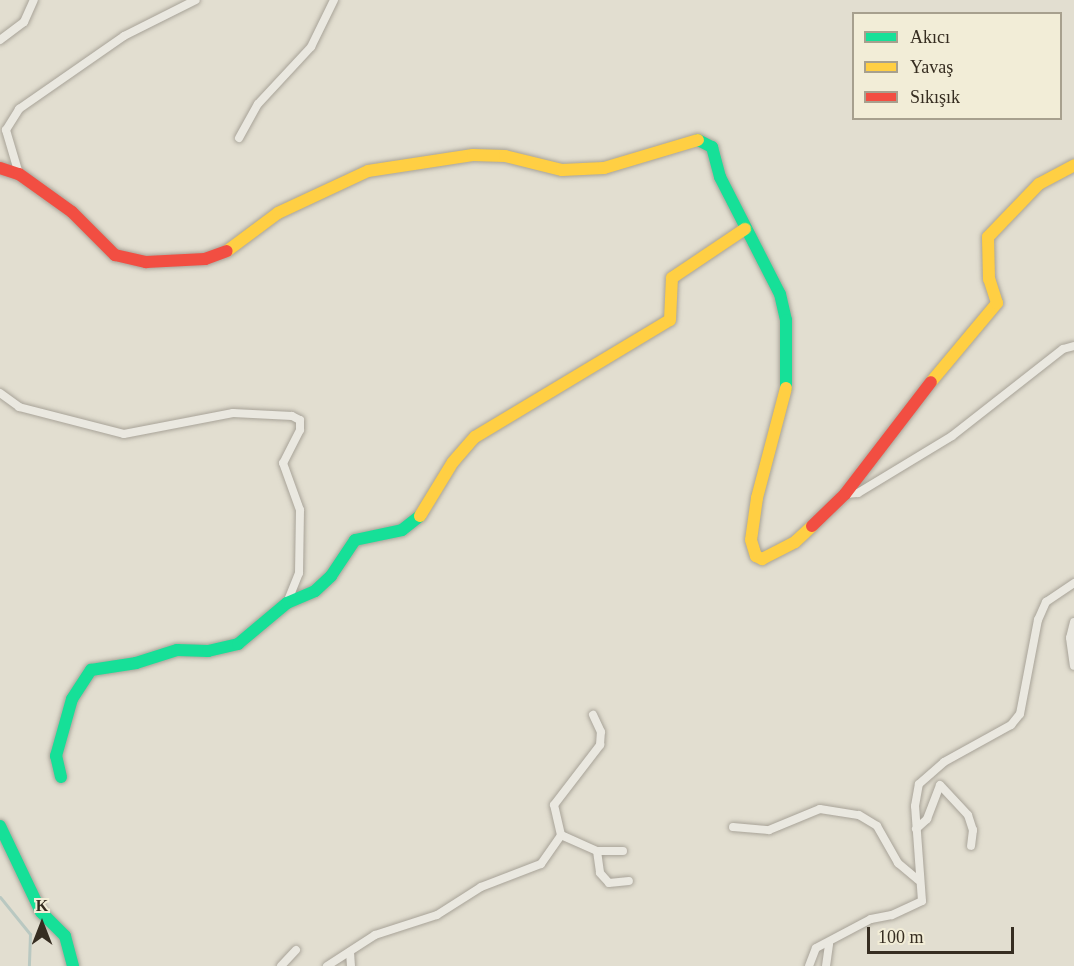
<!DOCTYPE html>
<html>
<head>
<meta charset="utf-8">
<style>
	body { margin:0 }
	#map { position:relative; width:1074px; height:966px; overflow:hidden; background:#e2ded0; font-family:Georgia,serif }
	div>[style] { position:absolute }
	.stream>* { height:3px; margin:-1.5px; padding:0 1.5px; transform-origin:1.5px; border-radius:1.5px; background:#b9c8c1 }
	.roads { filter:drop-shadow(0 0 2px #a8a398) drop-shadow(0 0 2px #a8a398) }
	.street>* { height:8px; margin:-4px; padding:0 4px; transform-origin:4px; border-radius:4px; background:#eae8e0 }
	.fast>* { height:12px; margin:-6px; padding:0 6px; transform-origin:6px; border-radius:6px; background:#16e098 }
	.slow>* { height:12px; margin:-6px; padding:0 6px; transform-origin:6px; border-radius:6px; background:#ffcf43 }
	.jam>* { height:12px; margin:-6px; padding:0 6px; transform-origin:6px; border-radius:6px; background:#f24e42 }
	span { translate:-50% -50%; white-space:nowrap; text-align:center; line-height:1.15; -webkit-text-stroke:5px #f2edd7; paint-order:stroke }
	.legend { position:absolute; left:852px; top:12px; width:210px; height:108px; box-sizing:border-box; background:#f2edd7; border:2px solid #a7a08e; margin:0; padding:8px 10px; list-style:none; font-size:18px; color:#362d21 }
	.legend li { display:flex; align-items:center; gap:12px; height:30px }
	.legend b { width:30px; border:2px solid #a7a08e }
	.north { position:absolute; left:12px; top:894px; width:60px; height:60px; -webkit-text-stroke:4px #f2edd7; paint-order:stroke; rotate:0deg; font-size:16px; font-weight:700; line-height:24px; text-align:center; color:#362d21 }
	.north::after { content:''; display:block; margin:auto; width:21px; height:27px; background:#362d21; clip-path:polygon(50% 0,100% 100%,50% 72%,0 100%) }
	.scale { position:absolute; left:867px; top:927px; width:147px; height:27px; box-sizing:border-box; border:3px solid #362d21; border-top:0; padding-left:8px; font-size:18px; line-height:21px; white-space:nowrap; color:#362d21; -webkit-text-stroke:4px #f2edd7; paint-order:stroke }
</style>
</head>
<body>
<div id="map">
	<div class="stream">
		<i style="left:0;top:897px;width:48px;rotate:51deg"></i>
		<i style="left:30px;top:934px;width:32px;rotate:92deg"></i>
	</div>
	<div class="roads">
		<div class="street">
			<i style="left:0;top:40px;width:30px;rotate:-37deg"></i>
			<i style="left:24px;top:22px;width:24px;rotate:-66deg"></i>
			<i style="left:239px;top:138px;width:39px;rotate:-61deg"></i>
			<i style="left:258px;top:104px;width:78px;rotate:-47.1deg"></i>
			<i style="left:311px;top:47px;width:52px;rotate:-63.9deg"></i>
			<i style="left:19px;top:174px;width:46px;rotate:-106.5deg"></i>
			<i style="left:6px;top:130px;width:25px;rotate:-58deg"></i>
			<i style="left:19px;top:109px;width:128px;rotate:-34.8deg"></i>
			<i style="left:124px;top:36px;width:80px;rotate:-26.6deg"></i>
			<i style="left:0;top:393px;width:24px;rotate:36deg"></i>
			<i style="left:19px;top:407px;width:108px;rotate:14.4deg"></i>
			<i style="left:124px;top:434px;width:111px;rotate:-10.9deg"></i>
			<i style="left:233px;top:413px;width:59px;rotate:2.9deg"></i>
			<i style="left:292px;top:416px;width:9px;rotate:27deg"></i>
			<i style="left:300px;top:420px;width:10px;rotate:90deg"></i>
			<i style="left:300px;top:430px;width:37px;rotate:117deg"></i>
			<i style="left:283px;top:463px;width:50px;rotate:70.1deg"></i>
			<i style="left:300px;top:510px;width:63px;rotate:90.9deg"></i>
			<i style="left:299px;top:573px;width:32px;rotate:112deg"></i>
			<i style="left:845px;top:494px;width:13px;rotate:-4deg"></i>
			<i style="left:858px;top:493px;width:110px;rotate:-31.2deg"></i>
			<i style="left:952px;top:436px;width:141px;rotate:-38.1deg"></i>
			<i style="left:1063px;top:349px;width:11px;rotate:-15deg"></i>
			<i style="left:1074px;top:622px;width:16px;rotate:104deg"></i>
			<i style="left:1070px;top:638px;width:28px;rotate:82deg"></i>
			<i style="left:733px;top:827px;width:36px;rotate:5deg"></i>
			<i style="left:769px;top:830px;width:55px;rotate:-22.4deg"></i>
			<i style="left:820px;top:809px;width:39px;rotate:9deg"></i>
			<i style="left:859px;top:815px;width:21px;rotate:31deg"></i>
			<i style="left:877px;top:826px;width:43px;rotate:60.4deg"></i>
			<i style="left:898px;top:863px;width:26px;rotate:40deg"></i>
			<i style="left:916px;top:829px;width:15px;rotate:-42deg"></i>
			<i style="left:927px;top:819px;width:36px;rotate:-69deg"></i>
			<i style="left:940px;top:785px;width:41px;rotate:47deg"></i>
			<i style="left:968px;top:815px;width:16px;rotate:72deg"></i>
			<i style="left:973px;top:830px;width:16px;rotate:97deg"></i>
			<i style="left:561px;top:835px;width:39px;rotate:24deg"></i>
			<i style="left:597px;top:851px;width:26px"></i>
			<i style="left:597px;top:851px;width:22px;rotate:82deg"></i>
			<i style="left:600px;top:873px;width:13px;rotate:48deg"></i>
			<i style="left:609px;top:883px;width:20px;rotate:-6deg"></i>
			<i style="left:350px;top:952px;width:14px;rotate:86deg"></i>
			<i style="left:281px;top:966px;width:22px;rotate:-47deg"></i>
			<i style="left:327px;top:966px;width:57px;rotate:-32.9deg"></i>
			<i style="left:375px;top:935px;width:65px;rotate:-17.9deg"></i>
			<i style="left:437px;top:915px;width:52px;rotate:-32.5deg"></i>
			<i style="left:481px;top:887px;width:64px;rotate:-21deg"></i>
			<i style="left:541px;top:864px;width:35px;rotate:-55deg"></i>
			<i style="left:561px;top:835px;width:31px;rotate:-103deg"></i>
			<i style="left:554px;top:805px;width:76px;rotate:-52.5deg"></i>
			<i style="left:600px;top:745px;width:13px;rotate:-86deg"></i>
			<i style="left:601px;top:732px;width:19px;rotate:-115deg"></i>
			<i style="left:809px;top:966px;width:19px;rotate:-69deg"></i>
			<i style="left:816px;top:948px;width:62px;rotate:-27.8deg"></i>
			<i style="left:871px;top:919px;width:21px;rotate:-11deg"></i>
			<i style="left:892px;top:915px;width:33px;rotate:-25deg"></i>
			<i style="left:922px;top:901px;width:95px;rotate:-94.2deg"></i>
			<i style="left:915px;top:806px;width:22px;rotate:-80deg"></i>
			<i style="left:919px;top:784px;width:33px;rotate:-41deg"></i>
			<i style="left:944px;top:762px;width:77px;rotate:-28.9deg"></i>
			<i style="left:1011px;top:725px;width:14px;rotate:-51deg"></i>
			<i style="left:1020px;top:714px;width:96px;rotate:-79.2deg"></i>
			<i style="left:1038px;top:620px;width:20px;rotate:-66deg"></i>
			<i style="left:1046px;top:602px;width:34px;rotate:-34deg"></i>
			<i style="left:826px;top:966px;width:22px;rotate:-82deg"></i>
		</div>
		<div class="fast">
			<i style="left:698px;top:140px;width:16px;rotate:27deg"></i>
			<i style="left:712px;top:147px;width:31px;rotate:75deg"></i>
			<i style="left:720px;top:177px;width:131px;rotate:62.9deg"></i>
			<i style="left:780px;top:294px;width:27px;rotate:77deg"></i>
			<i style="left:786px;top:320px;width:68px;rotate:90deg"></i>
			<i style="left:61px;top:777px;width:22px;rotate:-103deg"></i>
			<i style="left:56px;top:756px;width:59px;rotate:-74.3deg"></i>
			<i style="left:72px;top:699px;width:35px;rotate:-57deg"></i>
			<i style="left:91px;top:670px;width:46px;rotate:-8.8deg"></i>
			<i style="left:136px;top:663px;width:43px;rotate:-17.6deg"></i>
			<i style="left:177px;top:650px;width:31px;rotate:2deg"></i>
			<i style="left:208px;top:651px;width:31px;rotate:-13deg"></i>
			<i style="left:238px;top:644px;width:64px;rotate:-39.9deg"></i>
			<i style="left:287px;top:603px;width:30px;rotate:-23deg"></i>
			<i style="left:315px;top:591px;width:22px;rotate:-43deg"></i>
			<i style="left:331px;top:576px;width:43px;rotate:-56.3deg"></i>
			<i style="left:355px;top:540px;width:48px;rotate:-12deg"></i>
			<i style="left:402px;top:530px;width:23px;rotate:-38deg"></i>
			<i style="left:0;top:826px;width:95px;rotate:64.5deg"></i>
			<i style="left:41px;top:912px;width:34px;rotate:45deg"></i>
			<i style="left:65px;top:936px;width:31px;rotate:75deg"></i>
		</div>
		<div class="slow">
			<i style="left:227px;top:251px;width:64px;rotate:-36.7deg"></i>
			<i style="left:278px;top:213px;width:99px;rotate:-25deg"></i>
			<i style="left:368px;top:171px;width:106px;rotate:-8.7deg"></i>
			<i style="left:473px;top:155px;width:32px;rotate:2deg"></i>
			<i style="left:505px;top:156px;width:59px;rotate:13.8deg"></i>
			<i style="left:562px;top:170px;width:42px;rotate:-2.7deg"></i>
			<i style="left:604px;top:168px;width:98px;rotate:-16.6deg"></i>
			<i style="left:931px;top:382px;width:103px;rotate:-50.1deg"></i>
			<i style="left:997px;top:303px;width:25px;rotate:-108deg"></i>
			<i style="left:989px;top:279px;width:42px;rotate:-91.4deg"></i>
			<i style="left:988px;top:237px;width:74px;rotate:-46.1deg"></i>
			<i style="left:1039px;top:184px;width:40px;rotate:-28deg"></i>
			<i style="left:786px;top:388px;width:114px;rotate:104.8deg"></i>
			<i style="left:757px;top:498px;width:42px;rotate:98.1deg"></i>
			<i style="left:751px;top:540px;width:17px;rotate:73deg"></i>
			<i style="left:756px;top:556px;width:7px;rotate:27deg"></i>
			<i style="left:762px;top:559px;width:37px;rotate:-27deg"></i>
			<i style="left:795px;top:542px;width:23px;rotate:-43deg"></i>
			<i style="left:420px;top:516px;width:63px;rotate:-58.6deg"></i>
			<i style="left:453px;top:462px;width:33px;rotate:-49deg"></i>
			<i style="left:475px;top:437px;width:227px;rotate:-31deg"></i>
			<i style="left:670px;top:320px;width:42px;rotate:-87.3deg"></i>
			<i style="left:672px;top:278px;width:88px;rotate:-33.9deg"></i>
		</div>
		<div class="jam">
			<i style="left:0;top:168px;width:20px;rotate:18deg"></i>
			<i style="left:19px;top:174px;width:65px;rotate:35.6deg"></i>
			<i style="left:72px;top:212px;width:61px;rotate:45deg"></i>
			<i style="left:115px;top:255px;width:32px;rotate:13deg"></i>
			<i style="left:146px;top:262px;width:59px;rotate:-2.9deg"></i>
			<i style="left:205px;top:259px;width:23px;rotate:-20deg"></i>
			<i style="left:812px;top:526px;width:46px;rotate:-44.1deg"></i>
			<i style="left:845px;top:494px;width:141px;rotate:-52.5deg"></i>
		</div>
	</div>
	<ul class="legend">
	<li><b style="height:8px;background:#16e098"></b>Akıcı</li>
	<li><b style="height:8px;background:#ffcf43"></b>Yavaş</li>
	<li><b style="height:8px;background:#f24e42"></b>Sıkışık</li>
	</ul>
	<div class="north">K</div>
	<div class="scale">100 m</div>
</div>
</body>
</html>
